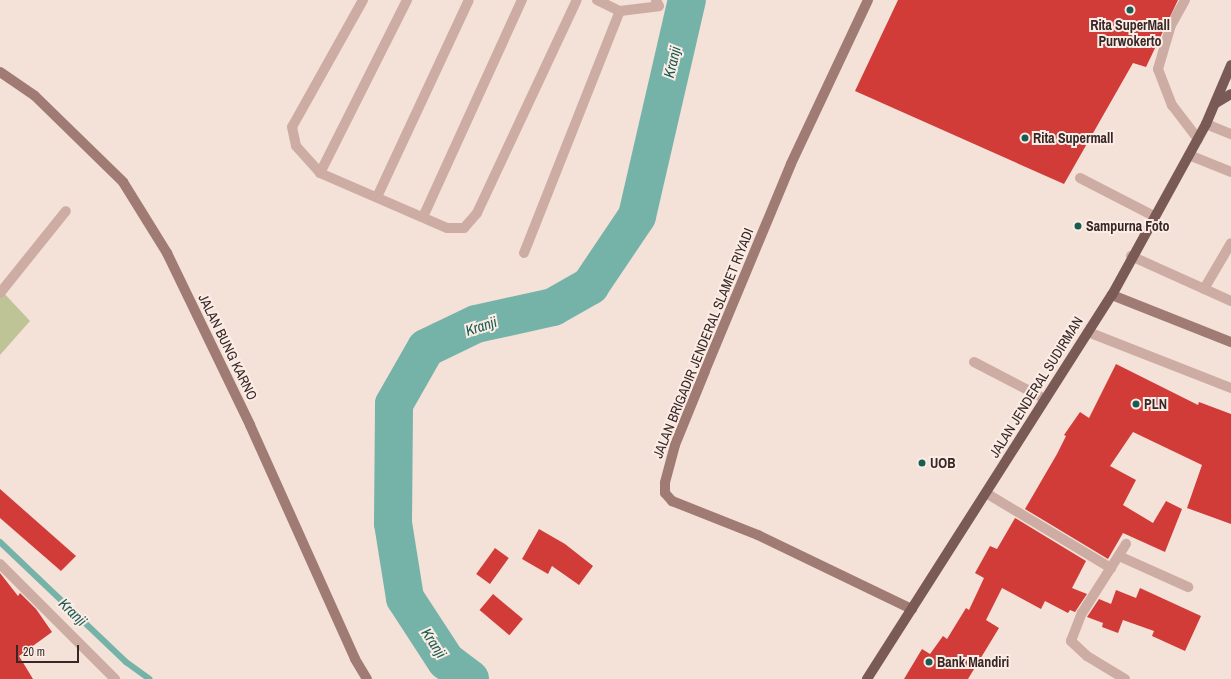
<!DOCTYPE html>
<html>
<head>
<meta charset="utf-8">
<style>
	body { margin:0 }
	#map { position:relative; width:1231px; height:679px; overflow:hidden; background:#f4e1d8; font-family:"Archivo Narrow",sans-serif }
	div>[style] { position:absolute }
	.green>* { inset:0; background:#bfc497 }
	.stream>* { height:6px; margin:-3px; padding:0 3px; transform-origin:3px; border-radius:3px; background:#75b3a8 }
	.river>* { height:38px; margin:-19px; padding:0 19px; transform-origin:19px; border-radius:19px; background:#75b3a8 }
	.building>* { inset:0; background:#d13c39; transform-origin:0 0 }
	.lane>* { height:10px; margin:-5px; padding:0 5px; transform-origin:5px; border-radius:5px; background:#cdada3 }
	.street>* { height:10px; margin:-5px; padding:0 5px; transform-origin:5px; border-radius:5px; background:#cdada3 }
	.secondary>* { height:10px; margin:-5px; padding:0 5px; transform-origin:5px; border-radius:5px; background:#a07b74 }
	.primary>* { height:10px; margin:-5px; padding:0 5px; transform-origin:5px; border-radius:5px; background:#7a5a55 }
	.dots>* { width:11px; height:11px; translate:-50% -50%; box-sizing:border-box; border:2px solid #fbece5; border-radius:50% }
	span { translate:-50% -50%; white-space:nowrap; text-align:center; line-height:1.15; -webkit-text-stroke:4px #fbece5; paint-order:stroke }
	.poi-label { font-size:14px; color:#372726; font-weight:700 }
	.left { translate:0 -50%; text-align:left }
	.street-label { font-size:14px; color:#372726 }
	.water-label { font-size:15px; color:#185c52; font-style:italic }
	.scale { position:absolute; left:16px; top:645px; width:63px; height:18px; box-sizing:border-box; border:2px solid #372726; border-top:0; padding-left:5px; font-size:12px; line-height:14px; white-space:nowrap; color:#372726; -webkit-text-stroke:3px #fbece5; paint-order:stroke }
</style>
</head>
<body>
<div id="map">
	<div class="green">
		<i style="clip-path:polygon(0 289px,30px 321px,0 355px)"></i>
	</div>
	<div class="stream">
		<i style="left:0;top:542px;width:174px;rotate:43.6deg"></i>
		<i style="left:126px;top:662px;width:29px;rotate:36deg"></i>
	</div>
	<div class="river">
		<i style="left:470px;top:679px;width:30px;rotate:-143deg"></i>
		<i style="left:446px;top:661px;width:75px;rotate:-123.1deg"></i>
		<i style="left:405px;top:598px;width:76px;rotate:-99.1deg"></i>
		<i style="left:393px;top:523px;width:119px;rotate:-89.5deg"></i>
		<i style="left:394px;top:404px;width:64px;rotate:-60.3deg"></i>
		<i style="left:426px;top:348px;width:55px;rotate:-25.6deg"></i>
		<i style="left:476px;top:324px;width:79px;rotate:-12.4deg"></i>
		<i style="left:553px;top:307px;width:43px;rotate:-29.6deg"></i>
		<i style="left:590px;top:286px;width:84px;rotate:-56.1deg"></i>
		<i style="left:637px;top:216px;width:222px;rotate:-77deg"></i>
	</div>
	<div class="building">
		<i style="clip-path:polygon(898px 0,1178px 0,1146px 67px,1133px 63px,1064px 184px,855px 91px)"></i>
		<i style="clip-path:polygon(1116px 364px,1198px 405px,1199px 402px,1231px 414px,1231px 524px,1187px 508px,1202px 465px,1133px 432px,1110px 466px,1136px 480px,1123px 505px,1153px 523px,1166px 501px,1182px 509px,1165px 552px,1123px 533px,1108px 559px,1025px 509px,1057px 454px,1066px 436px,1064px 435px,1080px 412px,1089px 418px)"></i>
		<i style="clip-path:polygon(0 489px,76px 556px,61px 571px,0 518px)"></i>
		<i style="clip-path:polygon(1015px 518px,1086px 561px,1072px 588px,1087px 594px,1075px 612px,1070px 610px,1068px 613px,1045px 601px,1041px 609px,1002px 588px,986px 620px,999px 628px,968px 679px,904px 679px,922px 649px,930px 654px,943px 636px,947px 639px,966px 608px,969px 610px,984px 578px,975px 573px,990px 546px,997px 549px)"></i>
		<i style="clip-path:polygon(539px 529px,565px 544px,593px 566px,579px 585px,552px 566px,548px 574px,522px 559px)"></i>
		<i style="left:495px;top:548px;width:17px;height:32px;rotate:36deg"></i>
		<i style="clip-path:polygon(0 573px,18px 596px,20px 593px,36px 609px,52px 632px,19px 656px,33px 679px,0 679px)"></i>
		<i style="clip-path:polygon(1140px 588px,1201px 616px,1185px 651px,1152px 636px,1154px 631px,1123px 620px,1118px 633px,1102px 627px,1103px 623px,1087px 617px,1099px 599px,1111px 604px,1116px 590px,1136px 598px)"></i>
		<i style="left:493px;top:594px;width:39px;height:21px;rotate:40deg"></i>
	</div>
	<div class="lane">
		<i style="left:363px;top:0;width:145px;rotate:119.2deg"></i>
		<i style="left:292px;top:127px;width:19px;rotate:78deg"></i>
		<i style="left:296px;top:146px;width:36px;rotate:48deg"></i>
		<i style="left:320px;top:173px;width:138px;rotate:23.4deg"></i>
		<i style="left:447px;top:228px;width:17px"></i>
		<i style="left:464px;top:228px;width:20px;rotate:-49deg"></i>
		<i style="left:477px;top:213px;width:235px;rotate:-64.9deg"></i>
		<i style="left:597px;top:0;width:25px;rotate:26deg"></i>
		<i style="left:620px;top:11px;width:39px;rotate:-7deg"></i>
		<i style="left:659px;top:6px;width:7px;rotate:-117deg"></i>
		<i style="left:1185px;top:0;width:29px;rotate:119deg"></i>
		<i style="left:1171px;top:25px;width:46px;rotate:106.5deg"></i>
		<i style="left:1158px;top:69px;width:39px;rotate:69deg"></i>
		<i style="left:1172px;top:105px;width:43px;rotate:52.6deg"></i>
		<i style="left:1189px;top:155px;width:45px;rotate:22deg"></i>
		<i style="left:320px;top:173px;width:194px;rotate:-63.3deg"></i>
		<i style="left:1080px;top:178px;width:83px;rotate:27.2deg"></i>
		<i style="left:377px;top:197px;width:217px;rotate:-65deg"></i>
		<i style="left:423px;top:217px;width:239px;rotate:-65.5deg"></i>
		<i style="left:524px;top:253px;width:260px;rotate:-68.4deg"></i>
		<i style="left:1131px;top:256px;width:110px;rotate:24.2deg"></i>
		<i style="left:1204px;top:289px;width:53px;rotate:-59.6deg"></i>
		<i style="left:1088px;top:332px;width:154px;rotate:21.4deg"></i>
		<i style="left:974px;top:362px;width:80px;rotate:27.5deg"></i>
	</div>
	<div class="street">
		<i style="left:1206px;top:124px;width:27px;rotate:22deg"></i>
		<i style="left:0;top:293px;width:105px;rotate:-51.2deg"></i>
		<i style="left:986px;top:493px;width:146px;rotate:31deg"></i>
		<i style="left:1119px;top:556px;width:76px;rotate:24.2deg"></i>
		<i style="left:0;top:564px;width:163px;rotate:45deg"></i>
		<i style="left:1125px;top:679px;width:44px;rotate:-148.8deg"></i>
		<i style="left:1087px;top:656px;width:22px;rotate:-137deg"></i>
		<i style="left:1071px;top:641px;width:30px;rotate:-69deg"></i>
		<i style="left:1082px;top:613px;width:82px;rotate:-57.5deg"></i>
	</div>
	<div class="secondary">
		<i style="left:868px;top:0;width:181px;rotate:115.2deg"></i>
		<i style="left:791px;top:164px;width:224px;rotate:112.6deg"></i>
		<i style="left:705px;top:371px;width:80px;rotate:112.1deg"></i>
		<i style="left:675px;top:445px;width:39px;rotate:105deg"></i>
		<i style="left:665px;top:483px;width:10px;rotate:90deg"></i>
		<i style="left:665px;top:493px;width:11px;rotate:49deg"></i>
		<i style="left:672px;top:501px;width:92px;rotate:21.6deg"></i>
		<i style="left:758px;top:535px;width:171px;rotate:25.7deg"></i>
		<i style="left:0;top:72px;width:42px;rotate:34.4deg"></i>
		<i style="left:35px;top:96px;width:123px;rotate:44.3deg"></i>
		<i style="left:123px;top:182px;width:84px;rotate:58.2deg"></i>
		<i style="left:167px;top:253px;width:191px;rotate:64.2deg"></i>
		<i style="left:250px;top:425px;width:256px;rotate:65.8deg"></i>
		<i style="left:355px;top:659px;width:23px;rotate:59deg"></i>
		<i style="left:1112px;top:295px;width:128px;rotate:21.6deg"></i>
	</div>
	<div class="primary">
		<i style="left:1216px;top:103px;width:17px;rotate:-31deg"></i>
		<i style="left:867px;top:679px;width:456px;rotate:-57.5deg"></i>
		<i style="left:1112px;top:295px;width:195px;rotate:-61.2deg"></i>
		<i style="left:1206px;top:124px;width:64px;rotate:-67deg"></i>
	</div>
	<div class="dots">
		<i style="left:1130px;top:10px;background:#185c52"></i>
		<i style="left:1025px;top:138px;background:#185c52"></i>
		<i style="left:1078px;top:226px;background:#185c52"></i>
		<i style="left:1136px;top:404px;background:#185c52"></i>
		<i style="left:922px;top:463px;background:#185c52"></i>
		<i style="left:929px;top:662px;background:#185c52"></i>
	</div>
	<div class="poi-label">
		<span style="left:1130px;top:33px">Rita SuperMall<br>Purwokerto</span>
		<span class="left" style="left:1033px;top:138px">Rita Supermall</span>
		<span class="left" style="left:1086px;top:226px">Sampurna Foto</span>
		<span class="left" style="left:1144px;top:404px">PLN</span>
		<span class="left" style="left:930px;top:463px">UOB</span>
		<span class="left" style="left:937px;top:662px">Bank Mandiri</span>
	</div>
	<div class="street-label">
		<span style="left:703px;top:343px;rotate:-68deg">JALAN BRIGADIR JENDERAL SLAMET RIYADI</span>
		<span style="left:228px;top:347px;rotate:64deg">JALAN BUNG KARNO</span>
		<span style="left:1036px;top:387px;rotate:-58deg">JALAN JENDERAL SUDIRMAN</span>
	</div>
	<div class="water-label">
		<span style="left:672px;top:62px;rotate:-77deg">Kranji</span>
		<span style="left:481px;top:326px;rotate:-18deg">Kranji</span>
		<span style="left:73px;top:612px;rotate:44deg">Kranji</span>
		<span style="left:434px;top:643px;rotate:57deg">Kranji</span>
	</div>
	<div class="scale">20 m</div>
</div>
</body>
</html>
